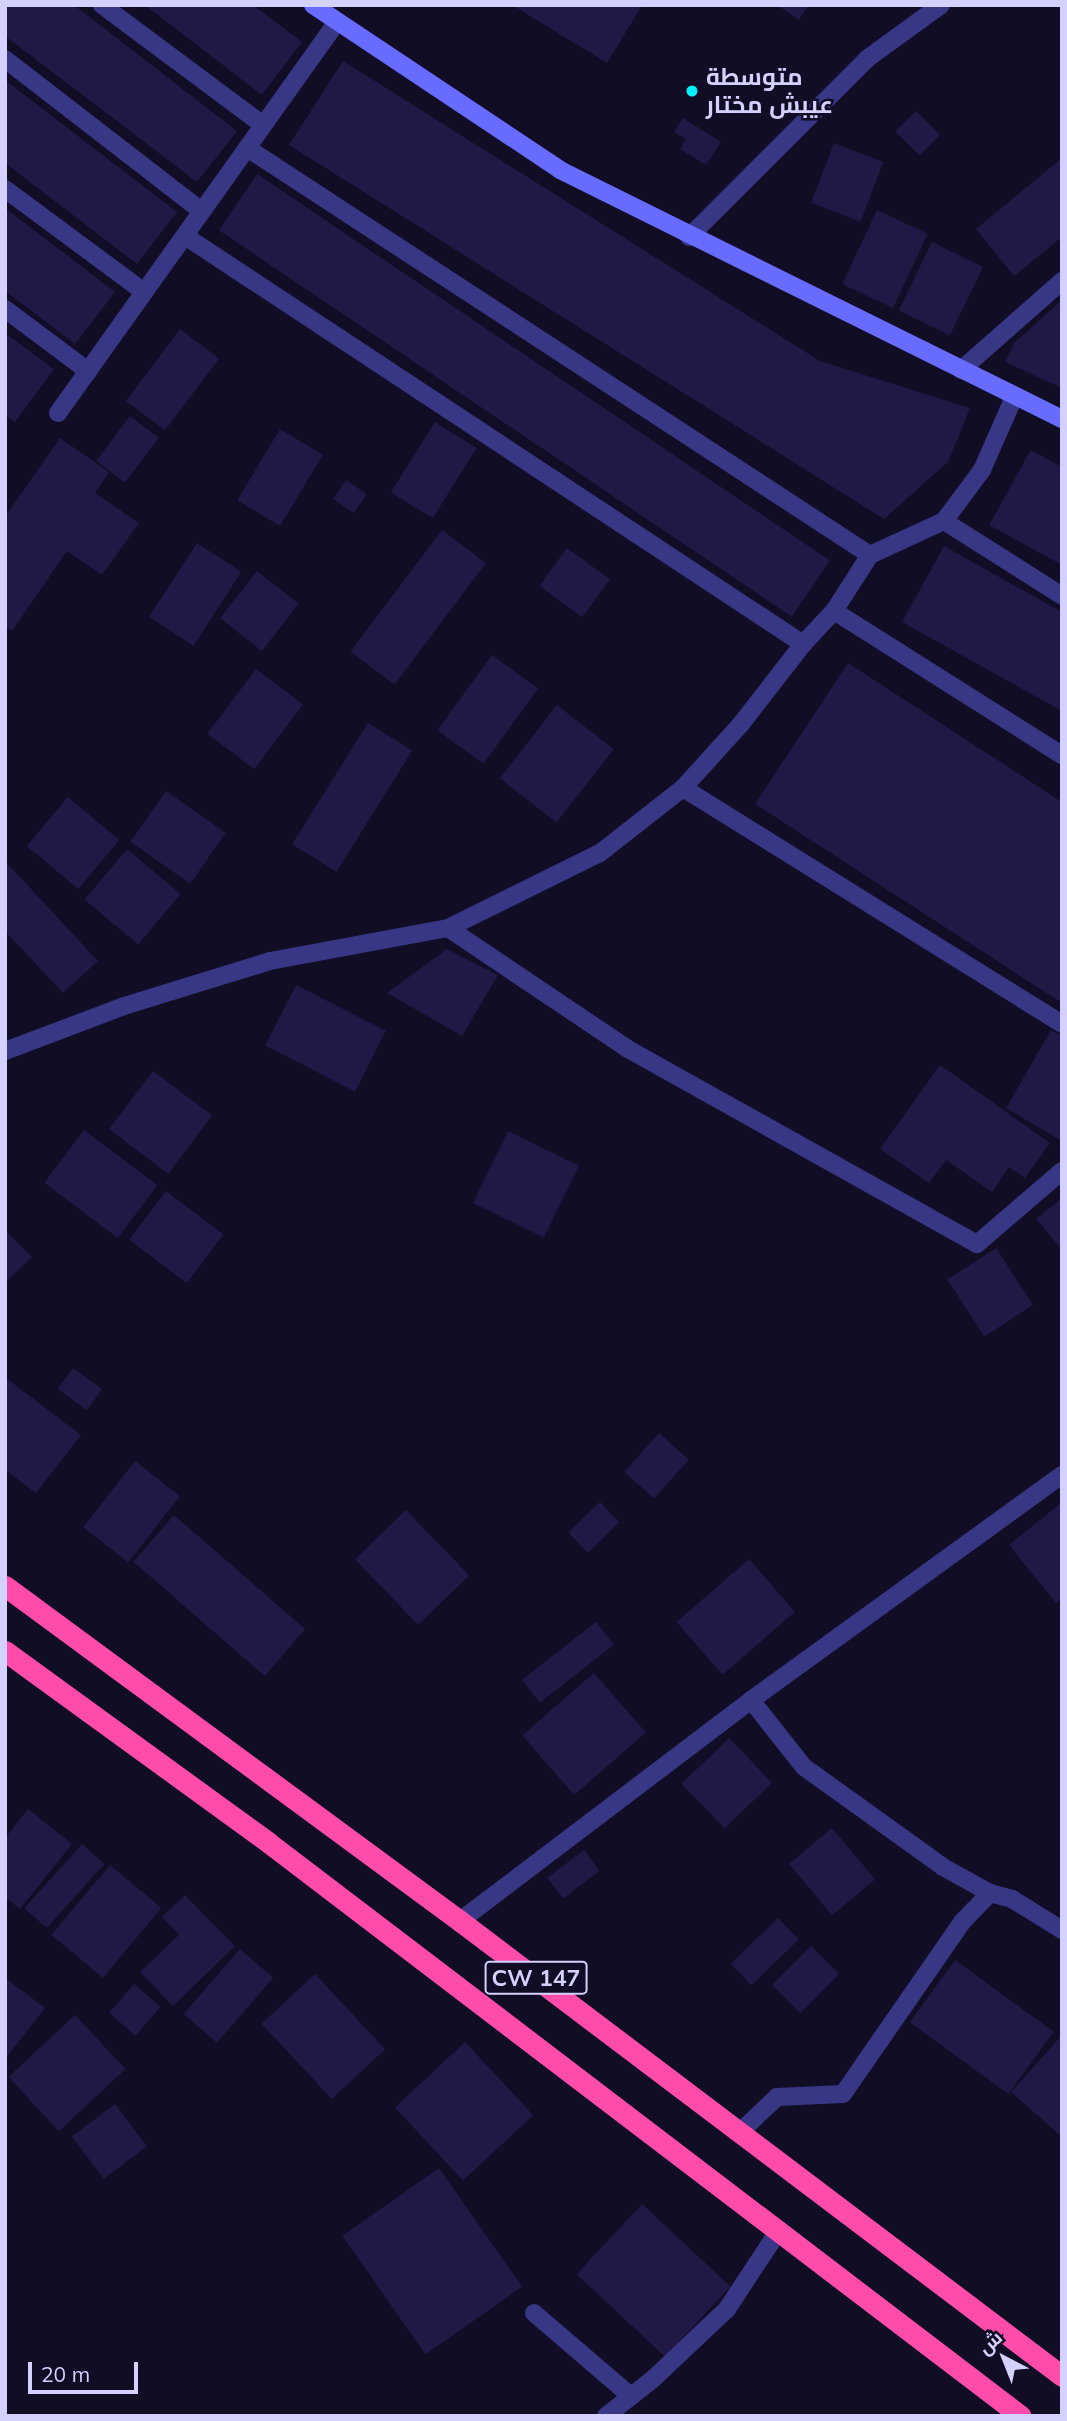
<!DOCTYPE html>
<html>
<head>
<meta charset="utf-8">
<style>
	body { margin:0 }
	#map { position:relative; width:1067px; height:2421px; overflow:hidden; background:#100d25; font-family:Mulish,Cairo,sans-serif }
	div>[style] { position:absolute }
	.building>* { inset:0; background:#201946; transform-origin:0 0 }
	.lane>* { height:18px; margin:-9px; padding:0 9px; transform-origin:9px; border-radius:9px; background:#373785 }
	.street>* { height:18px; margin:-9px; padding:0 9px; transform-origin:9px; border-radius:9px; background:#373785 }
	.secondary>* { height:18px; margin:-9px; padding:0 9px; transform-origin:9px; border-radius:9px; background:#686bff }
	.highway>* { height:21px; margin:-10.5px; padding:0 10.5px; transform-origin:10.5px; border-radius:10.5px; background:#ff4caa }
	.dots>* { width:19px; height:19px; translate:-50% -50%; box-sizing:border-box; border:4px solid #100d25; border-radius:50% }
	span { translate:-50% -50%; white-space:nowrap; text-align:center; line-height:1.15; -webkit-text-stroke:5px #100d25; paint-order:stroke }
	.shield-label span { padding:2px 5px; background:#100d25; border:2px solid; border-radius:5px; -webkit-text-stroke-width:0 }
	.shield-label { font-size:23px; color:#d4d1ff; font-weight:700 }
	.poi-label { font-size:24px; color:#d4d1ff; font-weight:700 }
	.left { translate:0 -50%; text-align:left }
	.frame { position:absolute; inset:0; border:7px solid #d4d1ff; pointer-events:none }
	.north { position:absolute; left:969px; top:2323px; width:70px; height:70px; -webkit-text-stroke:5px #100d25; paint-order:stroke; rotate:318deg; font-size:19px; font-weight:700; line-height:28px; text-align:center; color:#d4d1ff }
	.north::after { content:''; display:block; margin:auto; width:24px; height:32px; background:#d4d1ff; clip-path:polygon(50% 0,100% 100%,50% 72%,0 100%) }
	.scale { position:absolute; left:28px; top:2362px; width:110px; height:32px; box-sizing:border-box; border:4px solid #d4d1ff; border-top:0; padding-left:9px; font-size:21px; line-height:24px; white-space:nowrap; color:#d4d1ff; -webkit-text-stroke:5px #100d25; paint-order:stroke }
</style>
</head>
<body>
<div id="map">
	<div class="building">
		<i style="clip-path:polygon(5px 5px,74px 5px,237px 131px,197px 182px,5px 36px)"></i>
		<i style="clip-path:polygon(145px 5px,253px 5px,302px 42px,262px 95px)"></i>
		<i style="clip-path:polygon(512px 5px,638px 5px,641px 7px,607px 63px)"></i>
		<i style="clip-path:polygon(777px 5px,808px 5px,799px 20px)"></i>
		<i style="clip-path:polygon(343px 61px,820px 361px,970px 408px,948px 462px,884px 519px,289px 145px)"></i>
		<i style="clip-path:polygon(5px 80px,177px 212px,137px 264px,5px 163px)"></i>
		<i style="left:916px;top:111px;width:34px;height:29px;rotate:45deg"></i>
		<i style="clip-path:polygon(683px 118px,721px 142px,706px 165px,680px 149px,686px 139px,674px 132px)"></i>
		<i style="left:834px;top:143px;width:53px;height:64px;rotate:21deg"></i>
		<i style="clip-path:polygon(1062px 158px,1062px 237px,1014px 276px,976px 229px)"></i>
		<i style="left:257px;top:174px;width:691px;height:68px;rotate:34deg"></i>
		<i style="clip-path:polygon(5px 208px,115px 292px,75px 344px,5px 291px)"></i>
		<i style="left:877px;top:210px;width:56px;height:82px;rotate:25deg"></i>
		<i style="left:932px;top:242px;width:57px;height:76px;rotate:26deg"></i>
		<i style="clip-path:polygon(1062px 300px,1062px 388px,1005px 362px,1014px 343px)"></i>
		<i style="left:180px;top:329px;width:49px;height:90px;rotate:37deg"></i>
		<i style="clip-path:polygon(5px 333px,54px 369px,15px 422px,5px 415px)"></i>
		<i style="left:130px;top:416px;width:36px;height:56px;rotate:37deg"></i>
		<i style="left:435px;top:422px;width:49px;height:83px;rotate:32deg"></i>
		<i style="left:280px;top:429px;width:50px;height:83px;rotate:31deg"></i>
		<i style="clip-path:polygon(60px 438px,109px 472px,95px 493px,139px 523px,102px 575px,67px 551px,12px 631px,5px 626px,5px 517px)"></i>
		<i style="clip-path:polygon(1031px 450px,1062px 467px,1062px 565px,989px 525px)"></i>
		<i style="left:346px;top:480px;width:25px;height:23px;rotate:34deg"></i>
		<i style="left:442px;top:530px;width:55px;height:152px;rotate:37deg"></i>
		<i style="left:197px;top:543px;width:53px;height:88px;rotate:33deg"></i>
		<i style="clip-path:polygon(944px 546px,1062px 612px,1062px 711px,902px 622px)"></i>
		<i style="left:567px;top:548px;width:53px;height:47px;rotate:36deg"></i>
		<i style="left:257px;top:571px;width:53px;height:60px;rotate:38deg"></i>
		<i style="left:492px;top:655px;width:57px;height:93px;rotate:36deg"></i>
		<i style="clip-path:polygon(848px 663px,1062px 802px,1062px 1003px,755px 804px)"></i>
		<i style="left:256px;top:669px;width:59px;height:81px;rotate:37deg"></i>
		<i style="left:557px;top:705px;width:72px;height:93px;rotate:38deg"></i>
		<i style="left:368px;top:723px;width:52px;height:143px;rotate:32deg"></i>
		<i style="left:166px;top:791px;width:73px;height:62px;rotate:35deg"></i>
		<i style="left:68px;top:797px;width:67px;height:64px;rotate:40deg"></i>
		<i style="left:127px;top:849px;width:70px;height:66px;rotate:40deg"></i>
		<i style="clip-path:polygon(5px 861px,98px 961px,63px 993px,5px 931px)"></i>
		<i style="clip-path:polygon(447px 949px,498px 975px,462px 1036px,387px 993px)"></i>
		<i style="left:296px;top:985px;width:101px;height:68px;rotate:27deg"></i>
		<i style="clip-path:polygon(1051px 1030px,1062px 1036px,1062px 1141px,1006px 1108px)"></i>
		<i style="clip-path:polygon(940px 1065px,1050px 1143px,1025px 1178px,1009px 1167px,992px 1192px,946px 1160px,929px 1183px,880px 1149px)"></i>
		<i style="left:153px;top:1071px;width:74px;height:73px;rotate:37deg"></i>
		<i style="left:84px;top:1130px;width:92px;height:66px;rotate:37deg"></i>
		<i style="left:508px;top:1131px;width:79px;height:80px;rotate:26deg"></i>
		<i style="left:166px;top:1191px;width:72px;height:61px;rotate:37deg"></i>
		<i style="clip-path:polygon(1062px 1198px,1062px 1250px,1036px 1219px)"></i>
		<i style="clip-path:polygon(5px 1230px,32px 1257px,5px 1283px)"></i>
		<i style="left:996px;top:1248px;width:68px;height:58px;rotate:57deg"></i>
		<i style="left:73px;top:1368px;width:36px;height:26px;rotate:36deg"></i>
		<i style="clip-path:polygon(6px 1378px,81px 1435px,36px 1493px,5px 1470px)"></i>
		<i style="left:659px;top:1433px;width:40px;height:52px;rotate:42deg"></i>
		<i style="left:135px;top:1461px;width:57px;height:84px;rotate:38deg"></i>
		<i style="left:600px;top:1502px;width:28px;height:44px;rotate:46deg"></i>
		<i style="clip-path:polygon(1062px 1502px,1062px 1599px,1056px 1603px,1009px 1545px)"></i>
		<i style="left:406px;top:1510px;width:91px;height:71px;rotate:46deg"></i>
		<i style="left:174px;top:1515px;width:174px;height:62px;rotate:41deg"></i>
		<i style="left:749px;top:1559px;width:70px;height:96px;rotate:49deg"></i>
		<i style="left:596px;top:1622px;width:29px;height:94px;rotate:52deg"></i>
		<i style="left:594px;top:1673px;width:79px;height:95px;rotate:49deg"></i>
		<i style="left:729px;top:1738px;width:62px;height:66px;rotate:46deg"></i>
		<i style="clip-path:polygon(28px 1809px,72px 1844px,20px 1909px,5px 1897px,5px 1838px)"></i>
		<i style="left:832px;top:1828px;width:67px;height:56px;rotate:50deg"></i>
		<i style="left:82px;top:1844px;width:30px;height:86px;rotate:42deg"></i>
		<i style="left:584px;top:1850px;width:26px;height:46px;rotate:53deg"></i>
		<i style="left:110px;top:1865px;width:67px;height:91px;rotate:40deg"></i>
		<i style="clip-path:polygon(185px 1895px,235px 1946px,173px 2006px,140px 1972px,179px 1935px,162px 1917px)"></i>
		<i style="left:778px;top:1918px;width:30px;height:66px;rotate:46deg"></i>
		<i style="left:811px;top:1946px;width:40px;height:55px;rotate:45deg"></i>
		<i style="left:240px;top:1949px;width:44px;height:86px;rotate:41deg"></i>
		<i style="left:955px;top:1960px;width:122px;height:77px;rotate:36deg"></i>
		<i style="left:315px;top:1974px;width:103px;height:73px;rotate:47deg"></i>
		<i style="clip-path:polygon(5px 1978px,45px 2008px,5px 2059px)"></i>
		<i style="left:134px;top:1984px;width:35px;height:38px;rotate:41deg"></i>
		<i style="left:75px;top:2015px;width:74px;height:91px;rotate:47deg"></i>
		<i style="clip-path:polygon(1062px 2035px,1062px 2137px,1011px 2092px)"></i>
		<i style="left:465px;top:2042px;width:100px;height:96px;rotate:47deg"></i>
		<i style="left:115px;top:2104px;width:53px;height:54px;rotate:53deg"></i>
		<i style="left:439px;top:2168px;width:145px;height:118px;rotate:55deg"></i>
		<i style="left:642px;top:2204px;width:121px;height:96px;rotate:43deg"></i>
	</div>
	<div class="lane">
		<i style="left:534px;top:2313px;width:128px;rotate:40.6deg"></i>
		<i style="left:606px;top:2416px;width:60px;rotate:-38.2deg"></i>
		<i style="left:653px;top:2379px;width:102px;rotate:-43.4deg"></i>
		<i style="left:727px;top:2309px;width:95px;rotate:-56.6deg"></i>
	</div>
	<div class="street">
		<i style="left:102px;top:5px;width:201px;rotate:36.7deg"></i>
		<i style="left:5px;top:59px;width:249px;rotate:37.7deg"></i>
		<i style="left:247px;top:148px;width:744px;rotate:33.16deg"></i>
		<i style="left:5px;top:189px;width:173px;rotate:36.5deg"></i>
		<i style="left:185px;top:236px;width:741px;rotate:33.43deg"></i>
		<i style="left:689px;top:237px;width:253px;rotate:-45deg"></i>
		<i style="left:868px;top:58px;width:90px;rotate:-36deg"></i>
		<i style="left:5px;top:309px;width:104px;rotate:36.8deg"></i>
		<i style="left:961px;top:370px;width:135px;rotate:-41.4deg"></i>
		<i style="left:58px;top:413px;width:480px;rotate:-54.5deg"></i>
		<i style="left:944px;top:521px;width:140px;rotate:32.4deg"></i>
		<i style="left:834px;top:611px;width:270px;rotate:32.3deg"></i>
		<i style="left:683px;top:788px;width:446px;rotate:31.9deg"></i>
		<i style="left:448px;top:928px;width:217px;rotate:33.9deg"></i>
		<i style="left:628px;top:1049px;width:400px;rotate:29.2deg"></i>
		<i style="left:977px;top:1244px;width:112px;rotate:-40.7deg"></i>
		<i style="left:5px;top:1051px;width:127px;rotate:-20.7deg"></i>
		<i style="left:124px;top:1006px;width:153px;rotate:-17.1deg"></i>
		<i style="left:270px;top:961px;width:181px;rotate:-10.5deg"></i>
		<i style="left:448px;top:928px;width:169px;rotate:-26.3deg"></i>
		<i style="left:600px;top:853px;width:105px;rotate:-38.1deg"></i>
		<i style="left:683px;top:788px;width:86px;rotate:-47.8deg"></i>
		<i style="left:741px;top:724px;width:101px;rotate:-52.2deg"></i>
		<i style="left:803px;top:644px;width:45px;rotate:-46.8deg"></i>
		<i style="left:834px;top:611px;width:67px;rotate:-57.3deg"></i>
		<i style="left:870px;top:555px;width:81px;rotate:-24.7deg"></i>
		<i style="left:944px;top:521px;width:64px;rotate:-53.3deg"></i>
		<i style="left:982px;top:470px;width:80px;rotate:-66.3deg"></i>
		<i style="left:751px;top:1700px;width:85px;rotate:51.7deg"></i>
		<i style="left:804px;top:1767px;width:171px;rotate:35.7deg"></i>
		<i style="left:943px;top:1867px;width:54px;rotate:29deg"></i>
		<i style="left:460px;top:1921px;width:365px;rotate:-37.2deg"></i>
		<i style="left:751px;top:1700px;width:384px;rotate:-35.9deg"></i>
		<i style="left:740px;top:2132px;width:51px;rotate:-43.4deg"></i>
		<i style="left:777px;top:2097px;width:66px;rotate:-2.6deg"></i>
		<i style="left:843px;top:2094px;width:211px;rotate:-55.3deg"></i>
		<i style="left:963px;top:1921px;width:39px;rotate:-46deg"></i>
		<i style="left:990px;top:1893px;width:23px;rotate:15deg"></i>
		<i style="left:1012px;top:1899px;width:59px;rotate:31.8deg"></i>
	</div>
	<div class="secondary">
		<i style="left:313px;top:5px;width:297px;rotate:33.7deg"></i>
		<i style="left:560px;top:170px;width:560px;rotate:26.38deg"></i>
	</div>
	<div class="highway">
		<i style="left:5px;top:1586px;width:565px;rotate:36.36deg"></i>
		<i style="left:460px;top:1921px;width:755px;rotate:37.08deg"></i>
		<i style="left:5px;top:1651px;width:326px;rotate:36deg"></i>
		<i style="left:269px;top:1843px;width:945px;rotate:37.31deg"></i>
	</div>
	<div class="dots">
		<i style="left:692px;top:91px;background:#00effc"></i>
	</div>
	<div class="shield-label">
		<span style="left:536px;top:1978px">CW 147</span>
	</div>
	<div class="poi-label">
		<span class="left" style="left:706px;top:91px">متوسطة<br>عيبش مختار</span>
	</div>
	<div class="frame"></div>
	<div class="north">ش</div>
	<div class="scale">20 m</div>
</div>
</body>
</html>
